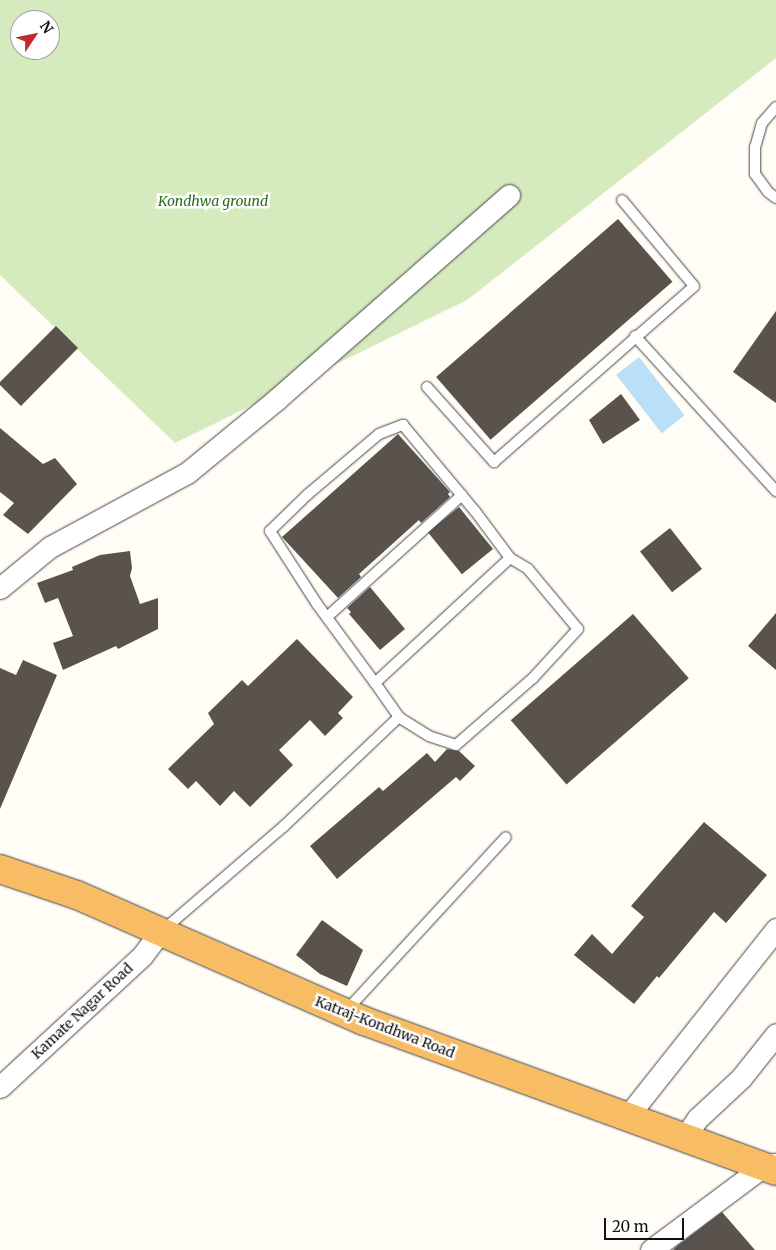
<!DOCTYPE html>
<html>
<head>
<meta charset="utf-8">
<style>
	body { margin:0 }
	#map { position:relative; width:776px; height:1250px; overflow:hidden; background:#fffdf5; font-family:Merriweather,serif }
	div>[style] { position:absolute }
	.green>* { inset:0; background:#d5ebbd }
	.water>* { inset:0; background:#b9e0f7; transform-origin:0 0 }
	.building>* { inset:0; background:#5a524d; transform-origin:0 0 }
	.roads { filter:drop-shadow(0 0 1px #444) drop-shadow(0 0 1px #444) }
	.service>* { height:10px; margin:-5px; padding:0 5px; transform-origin:5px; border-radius:5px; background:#fff }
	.minor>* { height:21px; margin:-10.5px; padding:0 10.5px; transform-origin:10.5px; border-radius:10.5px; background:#fff }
	.trunk>* { height:28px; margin:-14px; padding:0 14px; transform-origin:14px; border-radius:14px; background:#f7bc64 }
	span { translate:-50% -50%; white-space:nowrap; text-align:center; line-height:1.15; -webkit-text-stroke:5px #fff; paint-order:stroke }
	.park-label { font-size:14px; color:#2f6b1f; font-style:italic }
	.street-label { font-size:14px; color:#111 }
	.north { position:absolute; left:10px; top:10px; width:50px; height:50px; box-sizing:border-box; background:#fff; border:1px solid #a0a0a0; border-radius:50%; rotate:56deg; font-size:14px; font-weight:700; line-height:20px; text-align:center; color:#111 }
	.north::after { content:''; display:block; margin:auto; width:18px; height:22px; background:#c4262e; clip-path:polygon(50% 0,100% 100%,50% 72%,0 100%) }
	.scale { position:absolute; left:604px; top:1218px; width:80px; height:22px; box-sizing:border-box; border:2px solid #111; border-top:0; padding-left:6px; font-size:15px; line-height:18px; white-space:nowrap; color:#111; -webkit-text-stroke:4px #fff; paint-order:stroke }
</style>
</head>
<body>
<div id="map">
	<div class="green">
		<i style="clip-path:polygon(evenodd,0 0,776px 0,776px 58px,467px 300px,175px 443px,0 275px,0 0,20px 20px,50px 20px,50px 50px,20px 50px,20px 20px)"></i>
	</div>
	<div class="water">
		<i style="left:639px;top:357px;width:74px;height:29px;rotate:52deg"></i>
	</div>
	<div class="building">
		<i style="left:618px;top:219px;width:83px;height:241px;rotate:49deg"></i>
		<i style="clip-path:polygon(776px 311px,776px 403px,733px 372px)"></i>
		<i style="clip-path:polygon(56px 326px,78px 348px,21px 406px,0 385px,0 382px)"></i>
		<i style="clip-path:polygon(621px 394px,640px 420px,603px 444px,589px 420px)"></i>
		<i style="clip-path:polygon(0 428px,43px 464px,55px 458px,77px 484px,28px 534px,3px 515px,14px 503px,0 492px)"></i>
		<i style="clip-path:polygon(398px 434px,450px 492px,448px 494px,450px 497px,421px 523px,419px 520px,359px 574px,361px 577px,338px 598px,282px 537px)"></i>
		<i style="left:459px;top:507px;width:54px;height:40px;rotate:51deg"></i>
		<i style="left:670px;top:528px;width:52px;height:38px;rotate:52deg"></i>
		<i style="clip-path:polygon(130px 551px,132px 568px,130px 576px,140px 604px,158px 598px,158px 629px,118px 649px,116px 646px,63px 670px,53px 643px,73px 636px,58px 598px,45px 603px,37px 583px,73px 570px,72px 567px,100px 555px)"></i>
		<i style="clip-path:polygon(370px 587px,405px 629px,380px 650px,349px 614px,351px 612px,347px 608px)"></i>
		<i style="clip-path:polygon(776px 613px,776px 670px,748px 646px)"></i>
		<i style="left:633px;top:614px;width:85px;height:162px;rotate:49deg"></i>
		<i style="clip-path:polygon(297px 639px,353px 697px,338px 713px,343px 718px,325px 736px,310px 720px,279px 750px,293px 765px,250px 807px,234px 791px,220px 806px,196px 781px,188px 789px,168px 769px,214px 724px,208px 713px,242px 680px,248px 686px)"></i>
		<i style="clip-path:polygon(23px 660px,57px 675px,0 809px,0 668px,16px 675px)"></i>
		<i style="clip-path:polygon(447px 749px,459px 751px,475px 766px,460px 781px,456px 777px,337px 879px,310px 846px,379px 787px,383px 791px,427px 753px,435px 762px)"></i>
		<i style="clip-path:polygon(704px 822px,767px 875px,726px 923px,714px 912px,659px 978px,657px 976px,634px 1004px,574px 955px,592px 934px,612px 954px,644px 917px,631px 906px)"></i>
		<i style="clip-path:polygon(322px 920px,363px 950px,347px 986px,320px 974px,296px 955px)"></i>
		<i style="clip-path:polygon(722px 1212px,755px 1250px,673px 1250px,677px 1246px)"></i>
	</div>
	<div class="roads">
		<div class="service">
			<i style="left:776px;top:107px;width:21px;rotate:131deg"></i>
			<i style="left:762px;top:123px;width:25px;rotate:106deg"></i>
			<i style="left:755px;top:147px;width:27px;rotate:90deg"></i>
			<i style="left:755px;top:174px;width:22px;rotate:54deg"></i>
			<i style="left:768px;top:192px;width:10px;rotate:37deg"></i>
			<i style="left:635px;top:336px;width:210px;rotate:47.7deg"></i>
			<i style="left:427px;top:387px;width:101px;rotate:48.2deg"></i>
			<i style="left:494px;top:462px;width:266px;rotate:-41.3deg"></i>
			<i style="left:694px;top:286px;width:112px;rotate:-129.9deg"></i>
			<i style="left:327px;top:617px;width:182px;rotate:-42.1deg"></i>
			<i style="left:375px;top:683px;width:98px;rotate:-126.3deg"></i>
			<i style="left:317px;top:604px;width:87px;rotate:-122.8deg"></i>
			<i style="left:270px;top:531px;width:52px;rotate:-44.2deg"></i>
			<i style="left:307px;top:495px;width:94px;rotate:-40.3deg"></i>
			<i style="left:379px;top:434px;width:26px;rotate:-21deg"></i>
			<i style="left:403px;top:425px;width:112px;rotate:50.1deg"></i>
			<i style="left:475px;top:511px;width:59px;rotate:53.3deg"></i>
			<i style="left:162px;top:931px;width:160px;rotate:-40.7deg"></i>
			<i style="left:283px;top:827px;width:160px;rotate:-43.5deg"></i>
			<i style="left:399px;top:717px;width:42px;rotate:-125.2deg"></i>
			<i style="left:375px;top:683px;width:184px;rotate:-42.8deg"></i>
			<i style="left:510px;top:558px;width:21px;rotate:31deg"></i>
			<i style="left:528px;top:569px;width:78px;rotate:50.2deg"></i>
			<i style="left:578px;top:629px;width:67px;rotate:132.6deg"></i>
			<i style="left:533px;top:678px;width:102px;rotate:139deg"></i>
			<i style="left:456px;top:745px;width:28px;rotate:-162deg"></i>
			<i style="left:429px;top:736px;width:36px;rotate:-148deg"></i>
			<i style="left:346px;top:1011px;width:236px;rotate:-47.4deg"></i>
		</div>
		<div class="minor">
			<i style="left:0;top:588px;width:65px;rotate:-39.4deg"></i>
			<i style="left:50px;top:547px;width:156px;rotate:-28.4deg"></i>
			<i style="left:187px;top:473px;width:117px;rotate:-39.4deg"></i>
			<i style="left:277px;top:399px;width:309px;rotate:-41.3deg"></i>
			<i style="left:0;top:1087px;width:193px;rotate:-42.7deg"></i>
			<i style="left:142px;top:956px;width:30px;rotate:-53deg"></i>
			<i style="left:627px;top:1117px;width:240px;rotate:-51.6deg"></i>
			<i style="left:685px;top:1137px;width:23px;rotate:-56deg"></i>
			<i style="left:698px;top:1118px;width:59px;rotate:-42.9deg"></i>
			<i style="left:741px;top:1078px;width:56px;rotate:-51.5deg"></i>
			<i style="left:651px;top:1250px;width:142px;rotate:-36.7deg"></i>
			<i style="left:765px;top:1165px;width:11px;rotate:-5deg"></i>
		</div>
		<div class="trunk">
			<i style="left:0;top:869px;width:81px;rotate:18.7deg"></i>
			<i style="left:77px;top:895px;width:313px;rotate:23.7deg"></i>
			<i style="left:364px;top:1021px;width:438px;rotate:20deg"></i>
		</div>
	</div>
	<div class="park-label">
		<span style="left:213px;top:201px">Kondhwa ground</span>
	</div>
	<div class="street-label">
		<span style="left:82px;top:1011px;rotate:-43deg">Kamate Nagar Road</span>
		<span style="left:385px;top:1027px;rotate:21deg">Katraj-Kondhwa Road</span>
	</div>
	<div class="north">N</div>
	<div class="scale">20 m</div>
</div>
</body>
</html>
